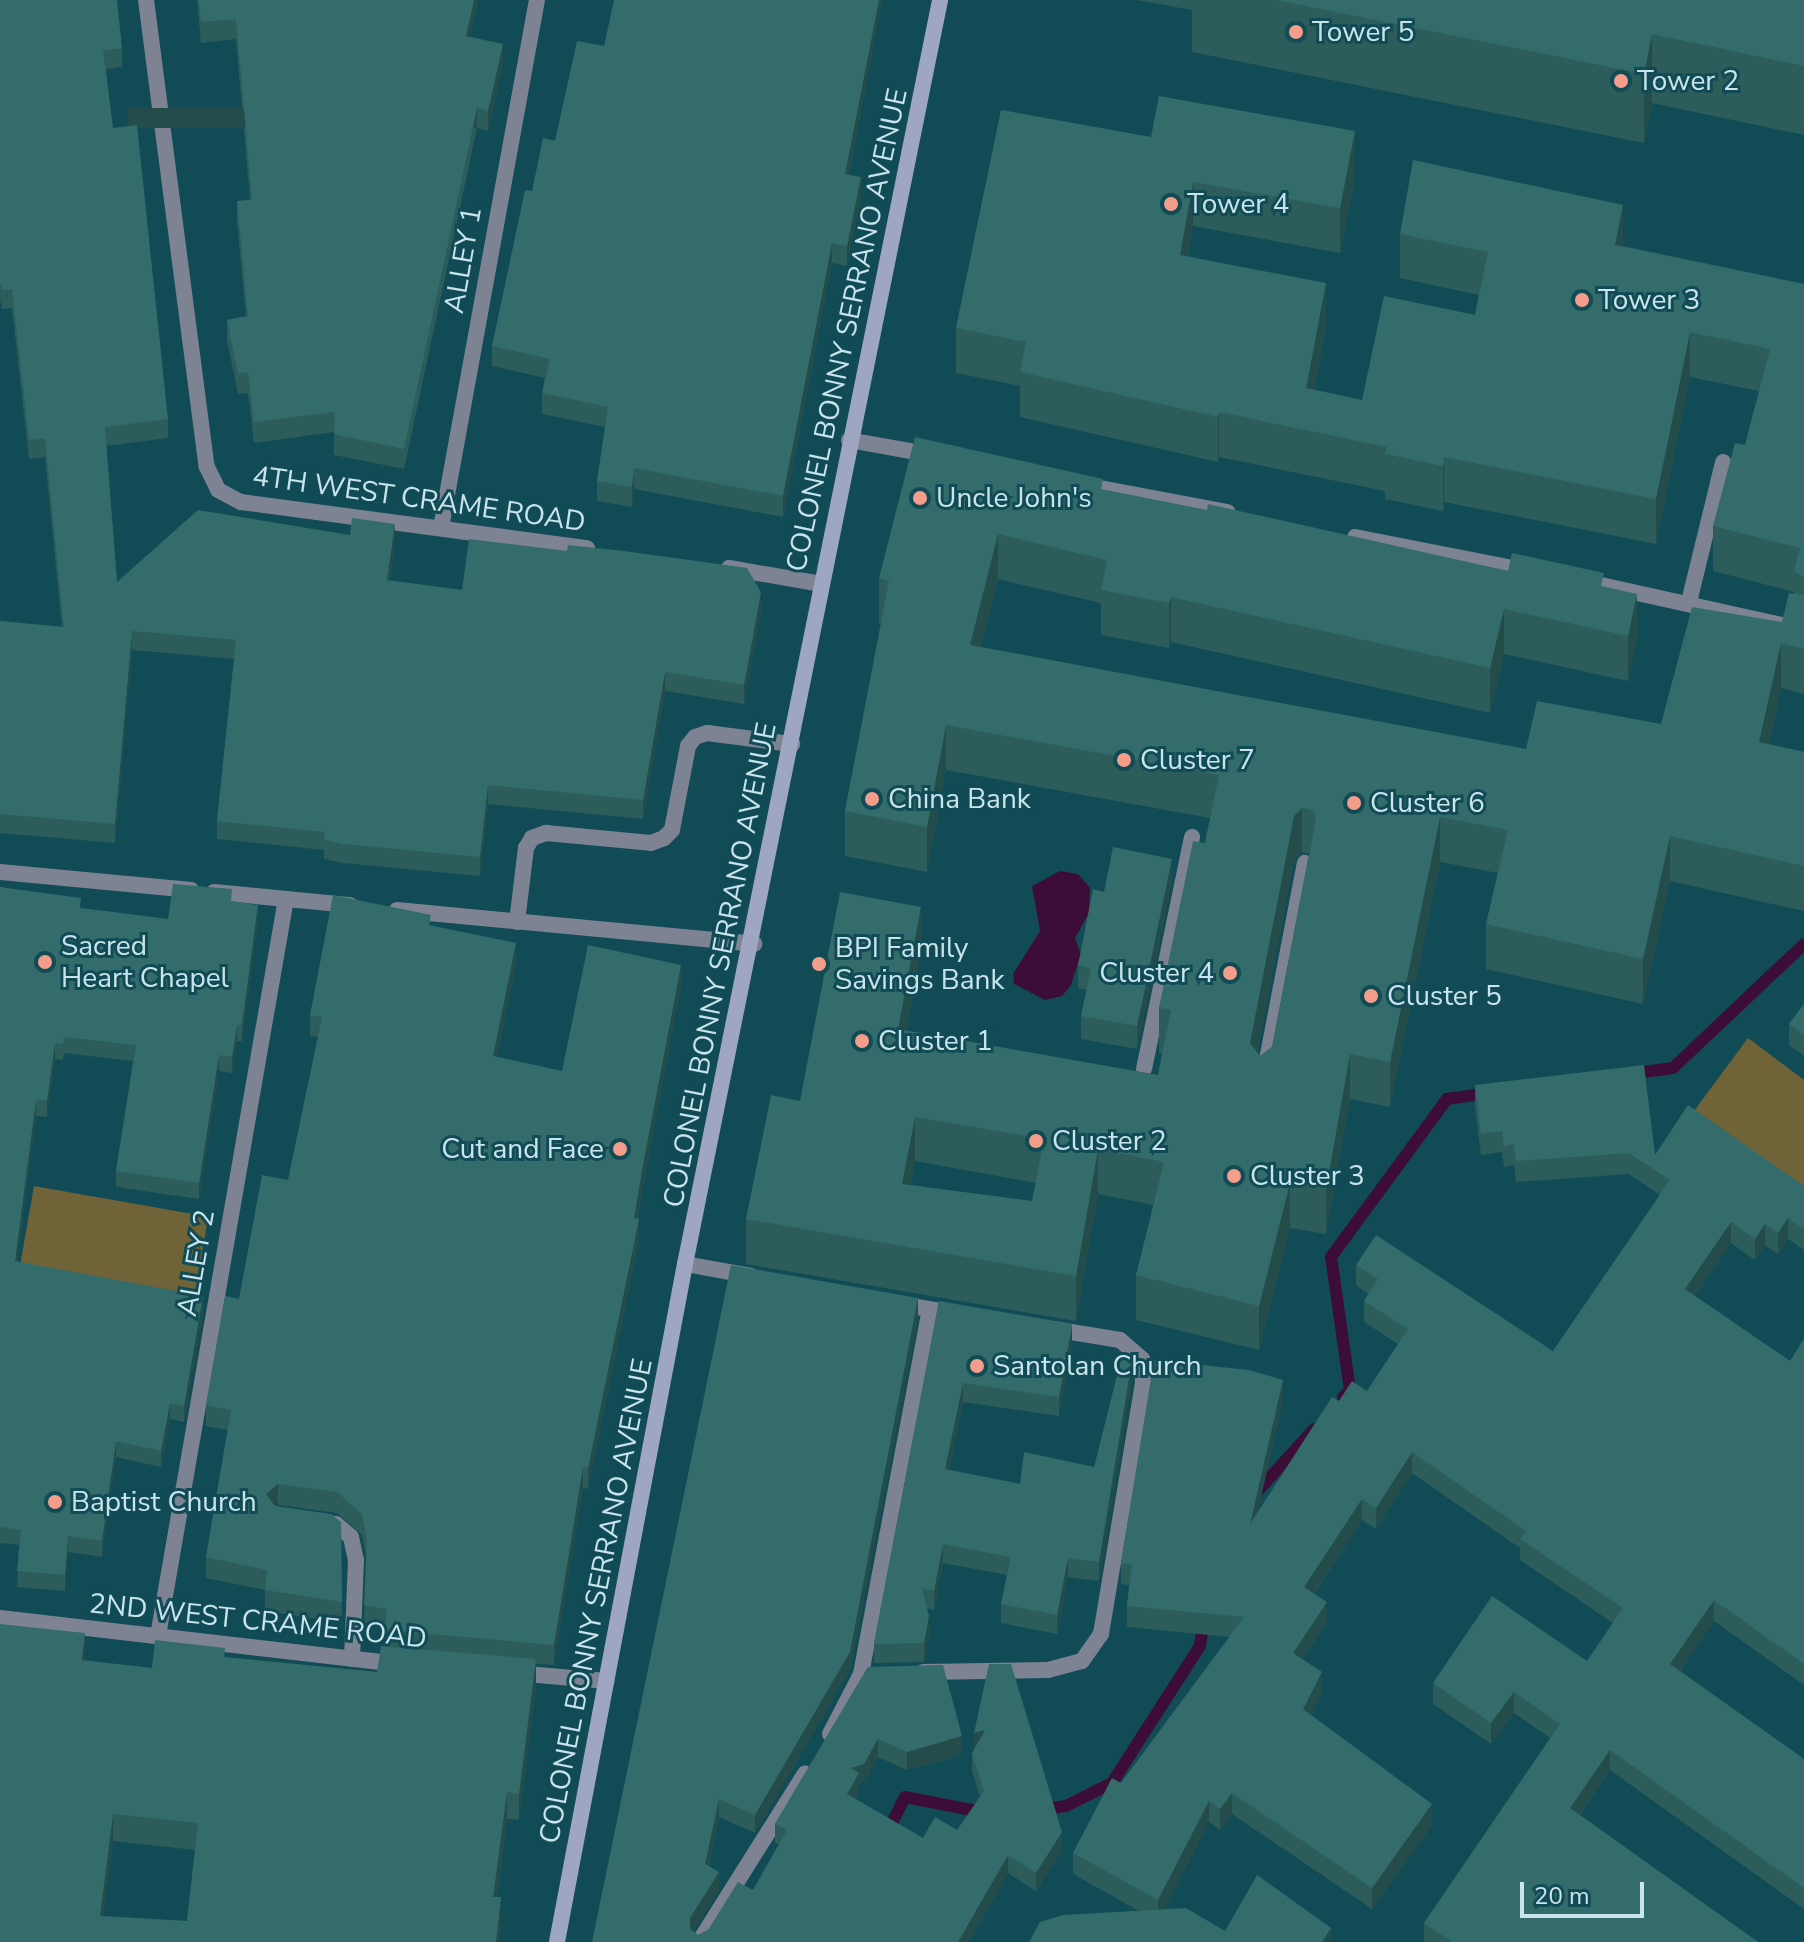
<!DOCTYPE html>
<html>
<head>
<meta charset="utf-8">
<style>
	body { margin:0 }
	#map { position:relative; width:1804px; height:1942px; overflow:hidden; background:#114b55; font-family:"Nunito Sans",sans-serif }
	div>[style] { position:absolute }
	.green>* { inset:0; background:#706337; transform-origin:0 0 }
	.water>* { inset:0; background:#3c0e37 }
	.stream>* { height:12px; margin:-6px; padding:0 6px; transform-origin:6px; border-radius:6px; background:#3c0e37 }
	.service>* { height:16px; margin:-8px; padding:0 8px; transform-origin:8px; border-radius:8px; background:#7e8394 }
	.minor>* { height:16px; margin:-8px; padding:0 8px; transform-origin:8px; border-radius:8px; background:#7e8394 }
	.secondary>* { height:16px; margin:-8px; padding:0 8px; transform-origin:8px; border-radius:8px; background:#9ea6c1 }
	.wall>* { inset:0; background:#2c5d5b }
	.shaded-wall>* { inset:0; background:#244c4a; transform-origin:0 0 }
	.building>* { inset:0; background:#336c6a }
	.dots>* { width:22px; height:22px; translate:-50% -50%; box-sizing:border-box; border:4px solid #114b55; border-radius:50% }
	span { translate:-50% -50%; white-space:nowrap; text-align:center; line-height:1.15; -webkit-text-stroke:6px #114b55; paint-order:stroke }
	.poi-label { font-size:28px; color:#c9e4ea }
	.left { translate:0 -50%; text-align:left }
	.right { translate:-100% -50%; text-align:right }
	.street-label { font-size:28px; color:#c9e4ea }
	.scale { position:absolute; left:1520px; top:1882px; width:124px; height:36px; box-sizing:border-box; border:4px solid #c9e4ea; border-top:0; padding-left:10px; font-size:24px; line-height:28px; white-space:nowrap; color:#c9e4ea; -webkit-text-stroke:6px #114b55; paint-order:stroke }
</style>
</head>
<body>
<div id="map">
	<div class="green">
		<i style="clip-path:polygon(1748px 1038px,1804px 1080px,1804px 1199px,1691px 1115px)"></i>
		<i style="left:34px;top:1186px;width:177px;height:87px;rotate:10deg"></i>
	</div>
	<div class="water">
		<i style="clip-path:polygon(1060px 871px,1078px 874px,1090px 888px,1089px 913px,1075px 938px,1081px 954px,1071px 985px,1062px 996px,1045px 1000px,1014px 984px,1013px 974px,1040px 931px,1032px 886px)"></i>
	</div>
	<div class="stream">
		<i style="left:1629px;top:1074px;width:44px;rotate:-7.8deg"></i>
		<i style="left:1673px;top:1068px;width:180px;rotate:-43.4deg"></i>
		<i style="left:1343px;top:1397px;width:10px;rotate:-45deg"></i>
		<i style="left:1350px;top:1390px;width:134px;rotate:-98.1deg"></i>
		<i style="left:1331px;top:1257px;width:196px;rotate:-53.7deg"></i>
		<i style="left:1447px;top:1099px;width:41px;rotate:-8.3deg"></i>
		<i style="left:1254px;top:1495px;width:89px;rotate:-47.7deg"></i>
		<i style="left:1040px;top:1810px;width:26px;rotate:-9deg"></i>
		<i style="left:1066px;top:1806px;width:51px;rotate:-26.6deg"></i>
		<i style="left:1112px;top:1783px;width:163px;rotate:-57.3deg"></i>
		<i style="left:1200px;top:1646px;width:29px;rotate:-82deg"></i>
		<i style="left:886px;top:1835px;width:42px;rotate:-63.4deg"></i>
		<i style="left:905px;top:1797px;width:84px;rotate:11deg"></i>
	</div>
	<div class="service">
		<i style="left:1689px;top:602px;width:144px;rotate:-76.3deg"></i>
		<i style="left:517px;top:922px;width:75px;rotate:-83.1deg"></i>
		<i style="left:526px;top:848px;width:12px;rotate:-59deg"></i>
		<i style="left:532px;top:838px;width:15px;rotate:-20deg"></i>
		<i style="left:546px;top:833px;width:105px;rotate:5.4deg"></i>
		<i style="left:651px;top:843px;width:14px;rotate:-21deg"></i>
		<i style="left:664px;top:838px;width:11px;rotate:-45deg"></i>
		<i style="left:672px;top:830px;width:86px;rotate:-79.2deg"></i>
		<i style="left:688px;top:746px;width:11px;rotate:-52deg"></i>
		<i style="left:695px;top:737px;width:13px;rotate:-18deg"></i>
		<i style="left:707px;top:733px;width:86px;rotate:7.4deg"></i>
		<i style="left:1144px;top:1069px;width:237px;rotate:-78.3deg"></i>
		<i style="left:1265px;top:1070px;width:211px;rotate:-79.1deg"></i>
		<i style="left:685px;top:1264px;width:67px;rotate:10.3deg"></i>
		<i style="left:899px;top:1304px;width:61px;rotate:9.5deg"></i>
		<i style="left:321px;top:1522px;width:15px;rotate:8deg"></i>
		<i style="left:336px;top:1524px;width:20px;rotate:41deg"></i>
		<i style="left:351px;top:1537px;width:24px;rotate:78deg"></i>
		<i style="left:356px;top:1560px;width:99px;rotate:92.3deg"></i>
		<i style="left:923px;top:1672px;width:125px;rotate:-0.9deg"></i>
		<i style="left:1048px;top:1670px;width:35px;rotate:-15deg"></i>
		<i style="left:1082px;top:1661px;width:33px;rotate:-55deg"></i>
		<i style="left:1101px;top:1634px;width:254px;rotate:-80.5deg"></i>
		<i style="left:1143px;top:1384px;width:25px;rotate:-92deg"></i>
		<i style="left:1142px;top:1359px;width:29px;rotate:-139deg"></i>
		<i style="left:1120px;top:1340px;width:68px;rotate:-170.7deg"></i>
		<i style="left:830px;top:1734px;width:68px;rotate:-62.7deg"></i>
		<i style="left:861px;top:1674px;width:371px;rotate:-79.3deg"></i>
		<i style="left:699px;top:1942px;width:199px;rotate:-57.8deg"></i>
	</div>
	<div class="minor">
		<i style="left:146px;top:0;width:471px;rotate:82.6deg"></i>
		<i style="left:207px;top:467px;width:25px;rotate:64deg"></i>
		<i style="left:218px;top:490px;width:26px;rotate:28deg"></i>
		<i style="left:241px;top:502px;width:349px;rotate:7.6deg"></i>
		<i style="left:849px;top:440px;width:84px;rotate:10.2deg"></i>
		<i style="left:1084px;top:485px;width:146px;rotate:10.7deg"></i>
		<i style="left:441px;top:528px;width:537px;rotate:-79.7deg"></i>
		<i style="left:1355px;top:537px;width:177px;rotate:11.1deg"></i>
		<i style="left:729px;top:568px;width:94px;rotate:9.8deg"></i>
		<i style="left:1583px;top:581px;width:226px;rotate:12.5deg"></i>
		<i style="left:0;top:872px;width:192px;rotate:5.4deg"></i>
		<i style="left:214px;top:892px;width:137px;rotate:5.5deg"></i>
		<i style="left:397px;top:910px;width:359px;rotate:5.4deg"></i>
		<i style="left:0;top:1618px;width:403px;rotate:6.6deg"></i>
		<i style="left:158px;top:1636px;width:748px;rotate:-80.15deg"></i>
		<i style="left:515px;top:1673px;width:92px;rotate:5deg"></i>
	</div>
	<div class="secondary">
		<i style="left:557px;top:1942px;width:690px;rotate:-79.31deg"></i>
		<i style="left:685px;top:1264px;width:1289px;rotate:-78.59deg"></i>
	</div>
	<div class="wall">
		<i style="clip-path:polygon(0 0,122px 48px,122px 67px,106px 69px,113px 128px,168px 419px,168px 438px,106px 446px,117px 582px,395px 542px,390px 581px,462px 590px,761px 610px,744px 704px,665px 691px,643px 819px,488px 804px,480px 876px,343px 863px,324px 859px,324px 850px,217px 839px,217px 821px,234px 659px,132px 650px,115px 843px,0 833px,0 621px,62px 627px,45px 457px,29px 459px,12px 308px,2px 309px,0 300px)"></i>
		<i style="clip-path:polygon(197px 0,478px 0,470px 37px,503px 65px,488px 131px,477px 128px,404px 469px,334px 455px,334px 432px,254px 443px,248px 393px,238px 394px,227px 340px,227px 320px,246px 316px,237px 222px,237px 201px,250px 200px,236px 39px,201px 43px)"></i>
		<i style="clip-path:polygon(882px 0,849px 174px,861px 197px,847px 266px,832px 263px,783px 517px,634px 489px,632px 507px,597px 501px,597px 481px,605px 427px,542px 414px,542px 393px,545px 378px,492px 366px,492px 346px,532px 191px,555px 141px,604px 46px)"></i>
		<i style="clip-path:polygon(1136px 0,1804px 0,1804px 135px,1652px 103px,1644px 143px,1192px 52px,1192px 10px)"></i>
		<i style="clip-path:polygon(evenodd,1001px 110px,1355px 176px,1340px 253px,1193px 226px,1188px 256px,1326px 328px,1314px 390px,1362px 400px,1475px 315px,1479px 295px,1400px 278px,1400px 234px,1623px 246px,1804px 284px,1804px 694px,1781px 688px,1769px 744px,1804px 752px,1804px 911px,1670px 881px,1643px 1004px,1486px 969px,1486px 924px,1498px 873px,1440px 862px,1390px 1107px,1350px 1099px,1326px 1234px,1290px 1228px,1259px 1350px,1136px 1320px,1136px 1275px,1154px 1205px,1098px 1194px,1076px 1321px,746px 1264px,746px 1219px,800px 1101px,921px 952px,906px 1031px,1158px 1075px,1162px 1054px,1159px 1053px,1159px 1008px,1205px 843px,1210px 818px,946px 770px,927px 872px,845px 856px,845px 811px,881px 624px,879px 623px,879px 578px,1103px 490px,1508px 571px,1604px 587px,1637px 639px,1628px 681px,1504px 654px,1490px 713px,1171px 642px,1169px 648px,1101px 635px,1101px 603px,998px 579px,981px 647px,1526px 749px,1661px 724px,1782px 622px,1794px 594px,1794px 592px,1713px 571px,1713px 526px,1745px 445px,1759px 391px,1690px 377px,1656px 544px,1444px 502px,1443px 511px,1385px 499px,1385px 491px,1219px 457px,1218px 462px,1020px 417px,1020px 386px,956px 373px,956px 328px,1001px 110px,1302px 852px,1309px 854px,1272px 1047px,1260px 1056px,1257px 1052px,1294px 861px,1302px 852px,1001px 110px,915px 1161px,1036px 1183px,1032px 1201px,911px 1185px,915px 1161px)"></i>
		<i style="clip-path:polygon(1172px 882px,1137px 1049px,1081px 1039px,1081px 1016px,1087px 990px,1078px 988px,1078px 965px,1104px 892px)"></i>
		<i style="clip-path:polygon(0 887px,81px 908px,168px 919px,232px 902px,258px 921px,242px 1041px,237px 1041px,232px 1073px,219px 1071px,199px 1199px,116px 1187px,116px 1171px,133px 1061px,64px 1053px,63px 1060px,55px 1059px,47px 1117px,36px 1116px,17px 1262px,203px 1312px,184px 1422px,170px 1419px,161px 1467px,116px 1457px,102px 1557px,68px 1552px,65px 1591px,17px 1587px,19px 1545px,0 1543px)"></i>
		<i style="clip-path:polygon(evenodd,431px 926px,516px 964px,497px 1057px,562px 1071px,681px 986px,643px 1186px,638px 1218px,639px 1240px,588px 1489px,583px 1488px,554px 1665px,536px 1664px,536px 1686px,519px 1820px,507px 1819px,497px 1897px,501px 1924px,499px 1942px,0 1942px,85px 1661px,152px 1668px,225px 1657px,377px 1672px,384px 1646px,384px 1629px,364px 1626px,366px 1557px,362px 1535px,337px 1513px,278px 1505px,277px 1506px,341px 1522px,342px 1623px,265px 1611px,265px 1590px,206px 1578px,206px 1557px,228px 1430px,206px 1426px,206px 1405px,239px 1299px,288px 1180px,318px 1037px,310px 1036px,310px 1015px,431px 926px,113px 1841px,195px 1850px,187px 1921px,103px 1916px,113px 1841px)"></i>
		<i style="clip-path:polygon(1804px 1004px,1804px 1056px,1789px 1045px,1789px 1024px)"></i>
		<i style="clip-path:polygon(1475px 1085px,1655px 1155px,1804px 1186px,1804px 1250px,1788px 1239px,1778px 1254px,1765px 1245px,1755px 1260px,1731px 1243px,1695px 1296px,1790px 1361px,1804px 1339px,1804px 1685px,1714px 1621px,1680px 1671px,1804px 1759px,1804px 1909px,1610px 1770px,1580px 1815px,1758px 1942px,1424px 1942px,1424px 1923px,1550px 1738px,1514px 1713px,1491px 1744px,1433px 1704px,1433px 1683px,1587px 1661px,1613px 1623px,1520px 1560px,1520px 1548px,1412px 1473px,1376px 1529px,1362px 1520px,1314px 1594px,1327px 1623px,1303px 1659px,1322px 1693px,1311px 1715px,1432px 1825px,1372px 1909px,1232px 1814px,1220px 1830px,1209px 1822px,1164px 1909px,1225px 1931px,1331px 1942px,1029px 1942px,1139px 1911px,1073px 1874px,1073px 1853px,1121px 1783px,1230px 1637px,1127px 1627px,1127px 1606px,1129px 1585px,1121px 1584px,1121px 1563px,1283px 1401px,1257px 1513px,1339px 1401px,1367px 1391px,1398px 1344px,1364px 1322px,1364px 1301px,1368px 1294px,1356px 1285px,1356px 1265px,1553px 1351px,1660px 1195px,1629px 1174px,1516px 1182px,1514px 1165px,1504px 1167px,1502px 1152px,1481px 1155px,1475px 1106px)"></i>
		<i style="clip-path:polygon(939px 1301px,1072px 1343px,1059px 1416px,963px 1402px,949px 1470px,1020px 1484px,1094px 1467px,1132px 1379px,1099px 1581px,1068px 1577px,1057px 1634px,1001px 1623px,1001px 1604px,1007px 1575px,943px 1563px,934px 1610px,927px 1608px,929px 1635px,924px 1662px,874px 1663px,874px 1644px)"></i>
		<i style="clip-path:polygon(918px 1316px,850px 1670px,755px 1833px,719px 1817px,709px 1866px,719px 1890px,693px 1931px,698px 1935px,708px 1930px,753px 1890px,779px 1844px,775px 1843px,775px 1824px,868px 1667px,962px 1755px,907px 1770px,878px 1757px,864px 1782px,859px 1784px,859px 1791px,855px 1799px,923px 1838px,957px 1830px,980px 1797px,972px 1771px,972px 1753px,1062px 1850px,1036px 1891px,1008px 1873px,969px 1942px,592px 1942px)"></i>
	</div>
	<div class="shaded-wall">
		<i style="clip-path:polygon(474px 0,478px 0,466px 56px,466px 36px)"></i>
		<i style="clip-path:polygon(879px 0,882px 0,845px 194px,845px 174px)"></i>
		<i style="clip-path:polygon(1652px 34px,1652px 103px,1644px 143px,1644px 74px)"></i>
		<i style="clip-path:polygon(503px 44px,503px 65px,488px 131px,488px 111px)"></i>
		<i style="left:477px;top:108px;width:20px;height:349px;rotate:90deg"></i>
		<i style="clip-path:polygon(1355px 131px,1355px 176px,1340px 253px,1340px 208px)"></i>
		<i style="clip-path:polygon(861px 177px,861px 197px,847px 266px,847px 246px)"></i>
		<i style="clip-path:polygon(1193px 182px,1193px 226px,1180px 300px,1180px 255px)"></i>
		<i style="clip-path:polygon(1623px 205px,1623px 250px,1615px 245px)"></i>
		<i style="clip-path:polygon(832px 243px,832px 263px,783px 517px,783px 496px)"></i>
		<i style="clip-path:polygon(1326px 283px,1326px 328px,1306px 433px,1306px 388px)"></i>
		<i style="clip-path:polygon(1690px 332px,1690px 377px,1656px 544px,1656px 499px)"></i>
		<i style="clip-path:polygon(1219px 412px,1219px 457px,1218px 462px,1218px 417px)"></i>
		<i style="clip-path:polygon(1444px 457px,1444px 502px,1443px 511px,1443px 466px)"></i>
		<i style="clip-path:polygon(634px 468px,634px 489px,632px 507px,632px 487px)"></i>
		<i style="clip-path:polygon(395px 524px,395px 542px,387px 599px,387px 580px)"></i>
		<i style="clip-path:polygon(998px 534px,998px 579px,970px 690px,970px 645px)"></i>
		<i style="clip-path:polygon(761px 592px,761px 610px,744px 704px,744px 685px)"></i>
		<i style="clip-path:polygon(1637px 594px,1637px 639px,1628px 681px,1628px 636px)"></i>
		<i style="clip-path:polygon(1171px 597px,1171px 642px,1169px 648px,1169px 603px)"></i>
		<i style="clip-path:polygon(1504px 609px,1504px 654px,1490px 713px,1490px 668px)"></i>
		<i style="clip-path:polygon(132px 631px,132px 650px,115px 843px,115px 824px)"></i>
		<i style="clip-path:polygon(1781px 643px,1781px 688px,1759px 787px,1759px 742px)"></i>
		<i style="clip-path:polygon(665px 672px,665px 691px,643px 819px,643px 800px)"></i>
		<i style="clip-path:polygon(946px 725px,946px 770px,927px 872px,927px 827px)"></i>
		<i style="clip-path:polygon(488px 785px,488px 804px,480px 876px,480px 857px)"></i>
		<i style="clip-path:polygon(1302px 808px,1302px 852px,1294px 861px,1250px 1088px,1250px 1043px,1294px 816px)"></i>
		<i style="clip-path:polygon(1440px 817px,1440px 862px,1390px 1107px,1390px 1062px)"></i>
		<i style="clip-path:polygon(1670px 836px,1670px 881px,1643px 1004px,1643px 959px)"></i>
		<i style="clip-path:polygon(1172px 859px,1172px 882px,1137px 1049px,1137px 1026px)"></i>
		<i style="clip-path:polygon(258px 905px,258px 921px,242px 1041px,242px 1025px)"></i>
		<i style="clip-path:polygon(921px 907px,921px 952px,898px 1074px,898px 1029px)"></i>
		<i style="clip-path:polygon(516px 943px,516px 964px,493px 1077px,493px 1056px)"></i>
		<i style="clip-path:polygon(681px 965px,681px 986px,643px 1186px,634px 1239px,634px 1218px,643px 1165px)"></i>
		<i style="clip-path:polygon(237px 1025px,237px 1041px,232px 1073px,232px 1057px)"></i>
		<i style="clip-path:polygon(55px 1043px,55px 1059px,47px 1117px,47px 1101px)"></i>
		<i style="clip-path:polygon(1350px 1054px,1350px 1099px,1326px 1234px,1326px 1189px)"></i>
		<i style="clip-path:polygon(219px 1055px,219px 1071px,199px 1199px,199px 1183px)"></i>
		<i style="clip-path:polygon(36px 1100px,36px 1116px,15px 1277px,15px 1261px)"></i>
		<i style="clip-path:polygon(915px 1117px,915px 1161px,902px 1229px,902px 1184px)"></i>
		<i style="clip-path:polygon(1098px 1149px,1098px 1194px,1076px 1321px,1076px 1276px)"></i>
		<i style="clip-path:polygon(1290px 1183px,1290px 1228px,1259px 1350px,1259px 1306px)"></i>
		<i style="clip-path:polygon(1788px 1218px,1788px 1239px,1778px 1254px,1778px 1233px)"></i>
		<i style="clip-path:polygon(639px 1219px,639px 1240px,588px 1489px,588px 1468px)"></i>
		<i style="clip-path:polygon(1731px 1222px,1731px 1243px,1685px 1310px,1685px 1289px)"></i>
		<i style="clip-path:polygon(1765px 1224px,1765px 1245px,1755px 1260px,1755px 1239px)"></i>
		<i style="clip-path:polygon(203px 1296px,203px 1312px,184px 1422px,184px 1406px)"></i>
		<i style="clip-path:polygon(918px 1298px,918px 1316px,850px 1670px,755px 1833px,755px 1815px)"></i>
		<i style="clip-path:polygon(1072px 1324px,1072px 1343px,1059px 1416px,1059px 1397px)"></i>
		<i style="clip-path:polygon(1132px 1360px,1132px 1379px,1099px 1581px,1099px 1562px)"></i>
		<i style="clip-path:polygon(1283px 1380px,1283px 1401px,1250px 1545px,1250px 1524px)"></i>
		<i style="clip-path:polygon(963px 1383px,963px 1402px,945px 1488px,945px 1469px)"></i>
		<i style="clip-path:polygon(170px 1403px,170px 1419px,161px 1467px,161px 1451px)"></i>
		<i style="clip-path:polygon(116px 1441px,116px 1457px,102px 1557px,102px 1541px)"></i>
		<i style="clip-path:polygon(1412px 1452px,1412px 1473px,1376px 1529px,1376px 1508px)"></i>
		<i style="clip-path:polygon(583px 1467px,583px 1488px,554px 1665px,554px 1645px)"></i>
		<i style="clip-path:polygon(278px 1484px,278px 1505px,266px 1515px,266px 1494px)"></i>
		<i style="clip-path:polygon(1362px 1499px,1362px 1520px,1304px 1608px,1304px 1587px)"></i>
		<i style="clip-path:polygon(68px 1536px,68px 1552px,65px 1591px,65px 1575px)"></i>
		<i style="clip-path:polygon(943px 1544px,943px 1563px,934px 1610px,934px 1591px)"></i>
		<i style="clip-path:polygon(1068px 1558px,1068px 1577px,1057px 1634px,1057px 1615px)"></i>
		<i style="clip-path:polygon(1714px 1600px,1714px 1621px,1670px 1685px,1670px 1664px)"></i>
		<i style="clip-path:polygon(1327px 1602px,1327px 1623px,1293px 1674px,1293px 1653px)"></i>
		<i style="clip-path:polygon(929px 1616px,929px 1635px,924px 1662px,924px 1643px)"></i>
		<i style="clip-path:polygon(85px 1633px,85px 1659px,82px 1687px,82px 1660px)"></i>
		<i style="clip-path:polygon(536px 1659px,536px 1686px,519px 1820px,519px 1794px)"></i>
		<i style="clip-path:polygon(1322px 1672px,1322px 1693px,1303px 1730px,1303px 1709px)"></i>
		<i style="clip-path:polygon(1514px 1692px,1514px 1713px,1491px 1744px,1491px 1723px)"></i>
		<i style="clip-path:polygon(985px 1730px,974px 1751px,974px 1733px)"></i>
		<i style="clip-path:polygon(962px 1736px,962px 1755px,907px 1770px,907px 1752px)"></i>
		<i style="clip-path:polygon(878px 1739px,878px 1757px,864px 1782px,859px 1784px,859px 1791px,847px 1813px,847px 1794px,851px 1768px)"></i>
		<i style="clip-path:polygon(1610px 1750px,1610px 1770px,1570px 1829px,1570px 1808px)"></i>
		<i style="clip-path:polygon(507px 1792px,507px 1819px,493px 1923px,493px 1897px)"></i>
		<i style="clip-path:polygon(1232px 1793px,1232px 1814px,1220px 1830px,1220px 1809px)"></i>
		<i style="clip-path:polygon(719px 1799px,719px 1817px,705px 1882px,705px 1864px)"></i>
		<i style="clip-path:polygon(1209px 1801px,1209px 1822px,1158px 1921px,1158px 1900px)"></i>
		<i style="clip-path:polygon(1432px 1804px,1432px 1825px,1372px 1909px,1372px 1888px)"></i>
		<i style="clip-path:polygon(113px 1814px,113px 1841px,100px 1942px,100px 1916px)"></i>
		<i style="clip-path:polygon(1062px 1832px,1062px 1850px,1036px 1891px,1036px 1873px)"></i>
		<i style="clip-path:polygon(1008px 1855px,1008px 1873px,969px 1942px,958px 1942px)"></i>
		<i style="clip-path:polygon(719px 1872px,719px 1890px,690px 1936px,690px 1918px)"></i>
		<i style="clip-path:polygon(501px 1897px,501px 1924px,499px 1942px,496px 1942px)"></i>
		<i style="clip-path:polygon(1331px 1928px,1331px 1942px,1322px 1942px)"></i>
	</div>
	<div class="building">
		<i style="clip-path:polygon(0 0,117px 0,122px 48px,103px 51px,113px 128px,137px 125px,168px 419px,105px 427px,117px 582px,198px 510px,350px 535px,352px 518px,395px 524px,387px 580px,462px 590px,469px 539px,567px 551px,568px 545px,624px 551px,747px 568px,761px 592px,744px 685px,665px 672px,643px 800px,488px 785px,480px 857px,343px 844px,324px 840px,325px 832px,217px 821px,236px 640px,132px 631px,115px 824px,0 814px,0 621px,64px 627px,45px 438px,29px 440px,12px 289px,2px 290px,0 282px)"></i>
		<i style="clip-path:polygon(199px 0,474px 0,466px 36px,503px 44px,488px 111px,477px 108px,404px 449px,334px 434px,335px 412px,254px 422px,248px 372px,238px 374px,227px 320px,248px 316px,237px 201px,252px 200px,236px 19px,201px 22px)"></i>
		<i style="clip-path:polygon(614px 0,879px 0,845px 174px,861px 177px,847px 246px,832px 243px,783px 496px,634px 468px,632px 487px,597px 481px,608px 407px,542px 393px,550px 359px,492px 346px,525px 190px,532px 191px,543px 138px,555px 141px,577px 41px,604px 46px)"></i>
		<i style="clip-path:polygon(1276px 0,1804px 0,1804px 66px,1652px 34px,1644px 74px)"></i>
		<i style="clip-path:polygon(1159px 96px,1355px 131px,1340px 208px,1193px 182px,1180px 255px,1326px 283px,1306px 388px,1362px 400px,1384px 296px,1475px 315px,1488px 252px,1400px 234px,1413px 160px,1623px 205px,1615px 245px,1804px 284px,1804px 577px,1794px 571px,1800px 548px,1713px 526px,1735px 443px,1745px 445px,1770px 349px,1690px 332px,1656px 499px,1444px 457px,1443px 466px,1385px 454px,1387px 447px,1219px 412px,1218px 417px,1020px 372px,1026px 342px,956px 328px,1001px 110px,1151px 137px)"></i>
		<i style="clip-path:polygon(evenodd,915px 437px,1103px 479px,1101px 489px,1207px 510px,1208px 504px,1508px 571px,1512px 553px,1604px 573px,1601px 586px,1637px 594px,1628px 636px,1504px 609px,1490px 668px,1171px 597px,1169px 603px,1101px 590px,1107px 560px,998px 534px,970px 645px,1526px 749px,1537px 701px,1661px 724px,1692px 607px,1782px 622px,1789px 593px,1804px 595px,1804px 649px,1781px 643px,1759px 742px,1804px 752px,1804px 866px,1670px 836px,1643px 959px,1486px 924px,1508px 830px,1440px 817px,1390px 1062px,1350px 1054px,1326px 1189px,1290px 1183px,1259px 1306px,1136px 1275px,1164px 1162px,1098px 1149px,1076px 1276px,746px 1219px,771px 1095px,800px 1101px,840px 892px,921px 907px,898px 1029px,1158px 1075px,1171px 1010px,1159px 1008px,1193px 841px,1205px 843px,1219px 775px,946px 725px,927px 827px,845px 811px,889px 581px,879px 578px,915px 437px,1302px 808px,1313px 810px,1316px 820px,1272px 1047px,1260px 1056px,1250px 1043px,1294px 816px,1302px 808px,915px 437px,915px 1117px,1044px 1139px,1032px 1201px,902px 1184px,915px 1117px)"></i>
		<i style="clip-path:polygon(1113px 847px,1172px 859px,1137px 1026px,1081px 1016px,1091px 968px,1078px 965px,1093px 889px,1104px 892px)"></i>
		<i style="clip-path:polygon(173px 884px,232px 889px,231px 901px,258px 905px,242px 1025px,237px 1025px,232px 1057px,219px 1055px,199px 1183px,116px 1171px,136px 1045px,64px 1037px,63px 1044px,55px 1043px,47px 1101px,36px 1100px,15px 1261px,203px 1296px,184px 1406px,170px 1403px,161px 1451px,116px 1441px,102px 1541px,68px 1536px,65px 1575px,17px 1571px,21px 1530px,0 1527px,0 887px,81px 898px,80px 908px,168px 919px)"></i>
		<i style="clip-path:polygon(333px 895px,431px 915px,429px 925px,516px 943px,493px 1056px,562px 1071px,588px 945px,681px 965px,643px 1165px,634px 1218px,639px 1219px,588px 1468px,583px 1467px,554px 1645px,384px 1630px,387px 1609px,364px 1605px,367px 1540px,362px 1514px,337px 1492px,278px 1484px,266px 1494px,275px 1506px,331px 1514px,341px 1522px,342px 1602px,265px 1590px,267px 1570px,206px 1557px,231px 1410px,206px 1405px,225px 1296px,239px 1299px,262px 1175px,288px 1180px,322px 1017px,310px 1015px)"></i>
		<i style="clip-path:polygon(1804px 1004px,1804px 1035px,1789px 1024px)"></i>
		<i style="clip-path:polygon(1644px 1065px,1655px 1155px,1688px 1105px,1804px 1186px,1804px 1229px,1788px 1218px,1778px 1233px,1765px 1224px,1755px 1239px,1731px 1222px,1685px 1289px,1790px 1361px,1804px 1339px,1804px 1664px,1714px 1600px,1670px 1664px,1804px 1759px,1804px 1888px,1610px 1750px,1570px 1808px,1758px 1942px,1452px 1942px,1424px 1923px,1560px 1724px,1514px 1692px,1491px 1723px,1433px 1683px,1492px 1596px,1587px 1661px,1623px 1608px,1520px 1539px,1526px 1531px,1412px 1452px,1376px 1508px,1362px 1499px,1304px 1587px,1327px 1602px,1293px 1653px,1322px 1672px,1303px 1709px,1432px 1804px,1372px 1888px,1232px 1793px,1220px 1809px,1209px 1801px,1158px 1900px,1073px 1853px,1112px 1778px,1121px 1783px,1244px 1617px,1127px 1606px,1132px 1564px,1121px 1563px,1154px 1360px,1249px 1370px,1283px 1380px,1250px 1524px,1332px 1397px,1339px 1401px,1352px 1381px,1367px 1391px,1408px 1329px,1364px 1301px,1378px 1279px,1356px 1265px,1376px 1235px,1553px 1351px,1670px 1180px,1629px 1153px,1516px 1161px,1514px 1144px,1504px 1146px,1502px 1131px,1481px 1134px,1475px 1085px)"></i>
		<i style="clip-path:polygon(731px 1265px,918px 1298px,850px 1652px,755px 1815px,719px 1799px,705px 1864px,719px 1872px,690px 1918px,690px 1929px,698px 1935px,708px 1930px,738px 1882px,753px 1890px,787px 1830px,775px 1824px,868px 1667px,943px 1665px,962px 1736px,907px 1752px,878px 1739px,864px 1764px,851px 1768px,859px 1773px,847px 1794px,923px 1838px,935px 1817px,957px 1830px,984px 1791px,972px 1753px,985px 1730px,974px 1733px,989px 1664px,1011px 1664px,1062px 1832px,1036px 1873px,1008px 1855px,958px 1942px,592px 1942px)"></i>
		<i style="clip-path:polygon(939px 1301px,1072px 1324px,1059px 1397px,963px 1383px,945px 1469px,1020px 1484px,1024px 1452px,1094px 1467px,1121px 1359px,1132px 1360px,1099px 1562px,1068px 1558px,1057px 1615px,1001px 1604px,1011px 1557px,943px 1544px,934px 1591px,922px 1588px,929px 1616px,924px 1643px,874px 1644px)"></i>
		<i style="clip-path:polygon(evenodd,0 1624px,85px 1633px,82px 1660px,152px 1668px,155px 1640px,225px 1648px,224px 1657px,377px 1672px,381px 1646px,536px 1659px,519px 1794px,507px 1792px,493px 1897px,501px 1897px,496px 1942px,0 1942px,0 1624px,113px 1814px,198px 1823px,187px 1921px,100px 1916px,113px 1814px)"></i>
		<i style="clip-path:polygon(1257px 1875px,1331px 1928px,1322px 1942px,1029px 1942px,1040px 1922px,1063px 1915px,1186px 1908px,1225px 1931px)"></i>
	</div>
	<div class="dots">
		<i style="left:1296px;top:32px;background:#f49d8b"></i>
		<i style="left:1621px;top:81px;background:#f49d8b"></i>
		<i style="left:1171px;top:204px;background:#f49d8b"></i>
		<i style="left:1582px;top:300px;background:#f49d8b"></i>
		<i style="left:920px;top:498px;background:#f49d8b"></i>
		<i style="left:1124px;top:760px;background:#f49d8b"></i>
		<i style="left:872px;top:799px;background:#f49d8b"></i>
		<i style="left:1354px;top:803px;background:#f49d8b"></i>
		<i style="left:45px;top:962px;background:#f49d8b"></i>
		<i style="left:819px;top:964px;background:#f49d8b"></i>
		<i style="left:1230px;top:973px;background:#f49d8b"></i>
		<i style="left:1371px;top:996px;background:#f49d8b"></i>
		<i style="left:862px;top:1041px;background:#f49d8b"></i>
		<i style="left:1036px;top:1141px;background:#f49d8b"></i>
		<i style="left:620px;top:1149px;background:#f49d8b"></i>
		<i style="left:1234px;top:1176px;background:#f49d8b"></i>
		<i style="left:977px;top:1366px;background:#f49d8b"></i>
		<i style="left:55px;top:1502px;background:#f49d8b"></i>
	</div>
	<div class="poi-label">
		<span class="left" style="left:1312px;top:32px">Tower 5</span>
		<span class="left" style="left:1637px;top:81px">Tower 2</span>
		<span class="left" style="left:1187px;top:204px">Tower 4</span>
		<span class="left" style="left:1598px;top:300px">Tower 3</span>
		<span class="left" style="left:936px;top:498px">Uncle John's</span>
		<span class="left" style="left:1140px;top:760px">Cluster 7</span>
		<span class="left" style="left:888px;top:799px">China Bank</span>
		<span class="left" style="left:1370px;top:803px">Cluster 6</span>
		<span class="left" style="left:61px;top:962px">Sacred<br>Heart Chapel</span>
		<span class="left" style="left:835px;top:964px">BPI Family<br>Savings Bank</span>
		<span class="right" style="left:1214px;top:973px">Cluster 4</span>
		<span class="left" style="left:1387px;top:996px">Cluster 5</span>
		<span class="left" style="left:878px;top:1041px">Cluster 1</span>
		<span class="left" style="left:1052px;top:1141px">Cluster 2</span>
		<span class="right" style="left:604px;top:1149px">Cut and Face</span>
		<span class="left" style="left:1250px;top:1176px">Cluster 3</span>
		<span class="left" style="left:993px;top:1366px">Santolan Church</span>
		<span class="left" style="left:71px;top:1502px">Baptist Church</span>
	</div>
	<div class="street-label">
		<span style="left:463px;top:260px;rotate:-80deg">ALLEY 1</span>
		<span style="left:847px;top:330px;rotate:-78deg">COLONEL BONNY SERRANO AVENUE</span>
		<span style="left:419px;top:499px;rotate:8deg">4TH WEST CRAME ROAD</span>
		<span style="left:720px;top:965px;rotate:-79deg">COLONEL BONNY SERRANO AVENUE</span>
		<span style="left:196px;top:1263px;rotate:-80deg">ALLEY 2</span>
		<span style="left:596px;top:1601px;rotate:-79deg">COLONEL BONNY SERRANO AVENUE</span>
		<span style="left:258px;top:1621px;rotate:6deg">2ND WEST CRAME ROAD</span>
	</div>
	<div class="scale">20 m</div>
</div>
</body>
</html>
